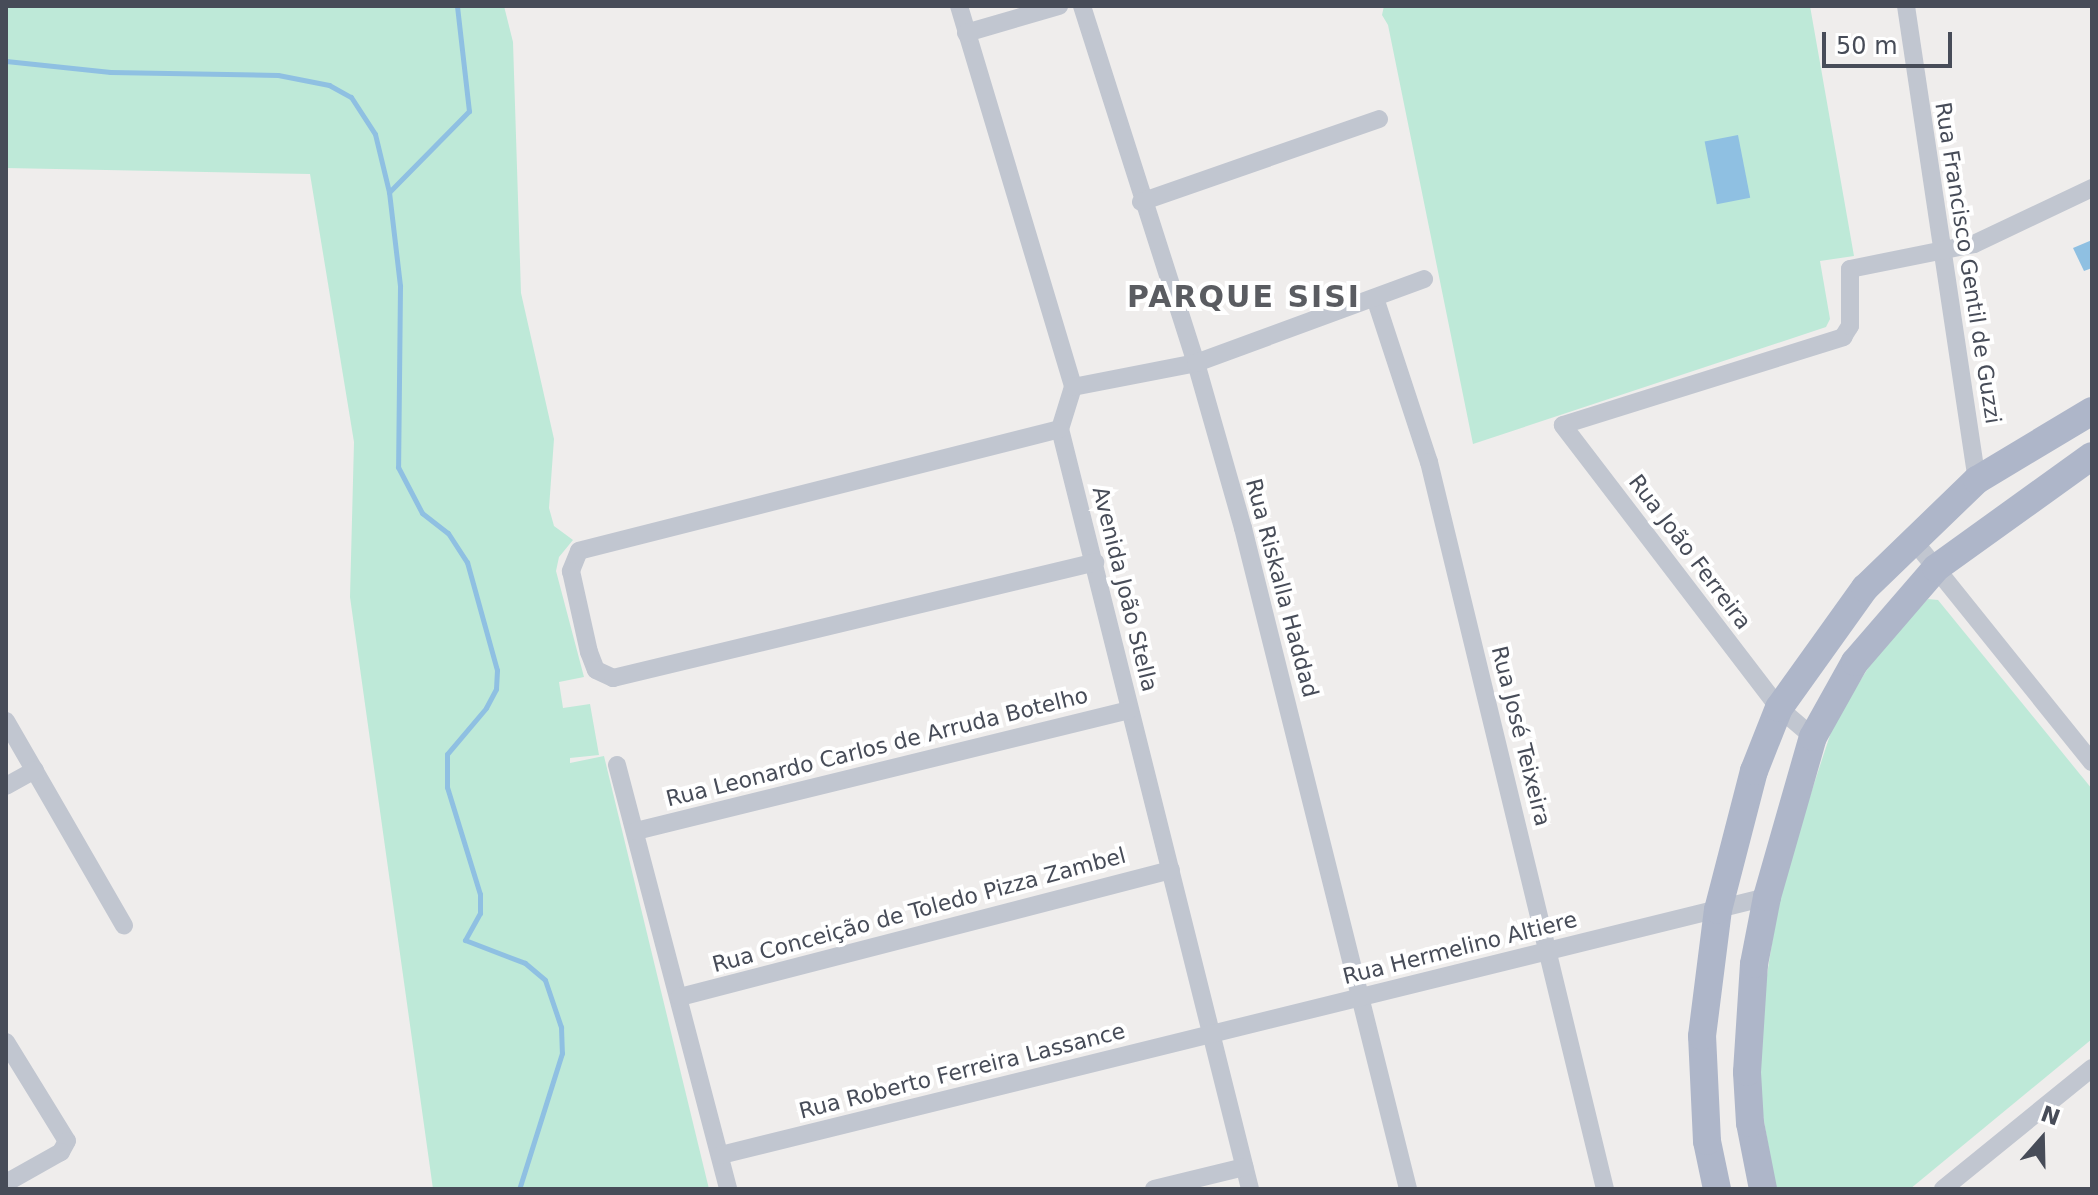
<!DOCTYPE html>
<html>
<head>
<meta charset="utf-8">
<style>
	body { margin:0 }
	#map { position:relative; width:2098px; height:1195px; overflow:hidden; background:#efedec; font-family:"DejaVu Sans",sans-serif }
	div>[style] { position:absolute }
	.green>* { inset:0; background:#bee9d8 }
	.water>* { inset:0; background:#8fc0e2; transform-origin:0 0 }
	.stream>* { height:5px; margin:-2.5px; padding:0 2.5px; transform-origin:2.5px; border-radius:2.5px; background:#8fc0e2 }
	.minor>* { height:18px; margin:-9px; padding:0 9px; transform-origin:9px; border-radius:9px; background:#c1c6d0 }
	.primary>* { height:28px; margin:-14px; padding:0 14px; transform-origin:14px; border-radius:14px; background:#aeb6c9 }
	span { translate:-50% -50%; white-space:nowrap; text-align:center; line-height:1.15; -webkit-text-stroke:8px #fff; paint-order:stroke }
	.street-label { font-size:22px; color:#474c58 }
	.district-label { font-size:30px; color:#5a5c61; font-weight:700; letter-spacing:2px }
	.frame { position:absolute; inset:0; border:8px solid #474c58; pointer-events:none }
	.north { position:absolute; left:2002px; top:1099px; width:80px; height:80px; -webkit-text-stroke:6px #fff; paint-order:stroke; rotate:20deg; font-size:22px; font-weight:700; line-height:32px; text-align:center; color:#474c58 }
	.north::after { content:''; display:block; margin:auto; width:28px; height:36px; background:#474c58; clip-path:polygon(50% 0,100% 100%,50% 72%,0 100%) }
	.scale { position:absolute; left:1822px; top:32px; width:130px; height:36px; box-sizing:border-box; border:4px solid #474c58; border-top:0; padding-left:10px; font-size:24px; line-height:28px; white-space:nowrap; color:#474c58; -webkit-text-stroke:6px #fff; paint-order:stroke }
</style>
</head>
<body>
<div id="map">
	<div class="green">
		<i style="clip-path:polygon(6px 6px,504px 6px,513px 42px,521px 293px,554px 439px,549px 508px,554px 526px,573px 540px,559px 557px,556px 571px,584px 677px,559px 682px,563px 708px,590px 704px,599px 755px,570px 758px,570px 763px,604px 756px,709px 1189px,433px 1189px,350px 597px,354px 442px,310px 174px,6px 168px)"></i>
		<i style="clip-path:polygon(1384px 6px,1810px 6px,1854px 256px,1820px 261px,1830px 319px,1826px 327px,1473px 444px,1388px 25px,1382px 15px)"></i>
		<i style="clip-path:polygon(1928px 599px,1938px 600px,2092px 789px,2092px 1039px,1910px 1189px,1776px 1189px,1760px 1099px,1758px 1034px,1781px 884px,1834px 723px,1878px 652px)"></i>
	</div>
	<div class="water">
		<i style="left:1738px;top:135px;width:64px;height:34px;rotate:79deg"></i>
		<i style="clip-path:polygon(2092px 240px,2092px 268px,2084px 271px,2073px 248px)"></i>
	</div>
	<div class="stream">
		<i style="left:457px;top:6px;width:106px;rotate:83.5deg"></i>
		<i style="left:469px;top:111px;width:114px;rotate:134.6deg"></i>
		<i style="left:389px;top:192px;width:95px;rotate:83.3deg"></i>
		<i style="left:400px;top:286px;width:181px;rotate:90.6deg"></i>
		<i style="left:398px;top:467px;width:52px;rotate:62.4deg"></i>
		<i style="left:422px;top:513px;width:33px;rotate:38deg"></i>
		<i style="left:448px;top:533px;width:35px;rotate:57deg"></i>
		<i style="left:467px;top:562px;width:112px;rotate:74.5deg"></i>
		<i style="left:497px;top:670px;width:19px;rotate:93deg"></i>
		<i style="left:496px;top:689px;width:21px;rotate:118deg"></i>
		<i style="left:486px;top:708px;width:60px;rotate:130.3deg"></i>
		<i style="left:447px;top:754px;width:33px;rotate:90deg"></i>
		<i style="left:447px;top:787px;width:112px;rotate:72.9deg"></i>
		<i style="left:480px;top:894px;width:19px;rotate:90deg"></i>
		<i style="left:480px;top:913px;width:31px;rotate:119deg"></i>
		<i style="left:465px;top:940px;width:64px;rotate:21deg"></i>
		<i style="left:525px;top:963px;width:26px;rotate:40deg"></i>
		<i style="left:545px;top:980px;width:50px;rotate:71.2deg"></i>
		<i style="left:561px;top:1027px;width:26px;rotate:88deg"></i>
		<i style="left:562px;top:1053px;width:143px;rotate:107.5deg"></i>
		<i style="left:6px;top:61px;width:105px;rotate:6deg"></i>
		<i style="left:110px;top:72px;width:168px;rotate:1deg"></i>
		<i style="left:278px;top:75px;width:52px;rotate:11.1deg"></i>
		<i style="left:329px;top:85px;width:25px;rotate:29deg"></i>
		<i style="left:351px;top:97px;width:44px;rotate:57deg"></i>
		<i style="left:375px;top:134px;width:60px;rotate:76.4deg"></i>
	</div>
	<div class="minor">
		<i style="left:959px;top:6px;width:398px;rotate:73.3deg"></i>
		<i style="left:1073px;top:387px;width:44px;rotate:107.2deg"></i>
		<i style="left:1060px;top:429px;width:783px;rotate:75.96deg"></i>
		<i style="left:1082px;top:6px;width:375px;rotate:72.3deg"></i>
		<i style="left:1196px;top:363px;width:172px;rotate:74.1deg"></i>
		<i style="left:1243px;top:528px;width:681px;rotate:75.98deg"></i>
		<i style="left:1906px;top:6px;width:479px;rotate:81.5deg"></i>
		<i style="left:966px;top:33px;width:97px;rotate:-16.2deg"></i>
		<i style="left:1141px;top:202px;width:252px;rotate:-19.2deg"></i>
		<i style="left:1375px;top:298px;width:173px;rotate:71.8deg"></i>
		<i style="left:1429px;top:462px;width:748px;rotate:76.39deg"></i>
		<i style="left:1073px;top:387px;width:125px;rotate:-11deg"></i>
		<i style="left:1196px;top:363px;width:243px;rotate:-20.2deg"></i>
		<i style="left:1060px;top:429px;width:496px;rotate:165.8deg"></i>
		<i style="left:579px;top:551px;width:22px;rotate:112deg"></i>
		<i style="left:571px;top:571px;width:83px;rotate:77.5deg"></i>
		<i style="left:589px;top:652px;width:19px;rotate:69deg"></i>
		<i style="left:596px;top:670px;width:19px;rotate:25deg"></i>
		<i style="left:613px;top:678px;width:496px;rotate:-13.5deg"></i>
		<i style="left:1914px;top:541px;width:284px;rotate:51.2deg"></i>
		<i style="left:6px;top:721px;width:236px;rotate:60deg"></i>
		<i style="left:1813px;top:737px;width:45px;rotate:-139.5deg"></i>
		<i style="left:1779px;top:708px;width:356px;rotate:-127.4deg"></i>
		<i style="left:1563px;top:425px;width:294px;rotate:-17.4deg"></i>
		<i style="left:1843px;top:337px;width:13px;rotate:-58deg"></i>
		<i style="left:1850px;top:326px;width:57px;rotate:-90deg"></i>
		<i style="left:1850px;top:269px;width:126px;rotate:-11.4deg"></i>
		<i style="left:1974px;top:244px;width:131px;rotate:-25.4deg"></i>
		<i style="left:617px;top:765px;width:438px;rotate:75.3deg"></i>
		<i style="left:6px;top:786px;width:33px;rotate:-29deg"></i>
		<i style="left:636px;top:831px;width:508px;rotate:-13.79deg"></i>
		<i style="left:680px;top:997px;width:507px;rotate:-14.5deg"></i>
		<i style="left:6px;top:1042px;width:116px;rotate:58.4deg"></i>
		<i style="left:67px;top:1141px;width:13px;rotate:119deg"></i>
		<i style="left:61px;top:1152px;width:63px;rotate:150.6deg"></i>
		<i style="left:721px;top:1155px;width:1077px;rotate:-13.86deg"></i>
		<i style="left:1154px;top:1189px;width:93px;rotate:-13.7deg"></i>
		<i style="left:1943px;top:1189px;width:192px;rotate:-39.1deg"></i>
	</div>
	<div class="primary">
		<i style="left:1717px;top:1189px;width:49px;rotate:-101.8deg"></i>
		<i style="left:1707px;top:1141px;width:105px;rotate:-92.7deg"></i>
		<i style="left:1702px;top:1036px;width:127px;rotate:-82.8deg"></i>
		<i style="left:1718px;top:910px;width:144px;rotate:-75.5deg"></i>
		<i style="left:1754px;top:771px;width:68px;rotate:-68.4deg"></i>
		<i style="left:1779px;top:708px;width:148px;rotate:-54.4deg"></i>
		<i style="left:1865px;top:588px;width:156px;rotate:-44deg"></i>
		<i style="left:1977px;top:480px;width:134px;rotate:-31deg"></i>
		<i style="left:1763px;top:1189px;width:67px;rotate:-101.1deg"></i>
		<i style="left:1750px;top:1123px;width:51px;rotate:-93.4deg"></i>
		<i style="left:1747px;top:1072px;width:108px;rotate:-86.3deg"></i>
		<i style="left:1754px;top:964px;width:68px;rotate:-79deg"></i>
		<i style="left:1767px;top:897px;width:166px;rotate:-74deg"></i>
		<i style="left:1813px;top:737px;width:86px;rotate:-60.8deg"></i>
		<i style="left:1855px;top:662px;width:124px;rotate:-49.2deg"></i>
		<i style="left:1936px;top:568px;width:192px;rotate:-35.7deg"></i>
	</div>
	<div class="street-label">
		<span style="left:1968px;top:263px;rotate:81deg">Rua Francisco Gentil de Guzzi</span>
		<span style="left:1690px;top:552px;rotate:53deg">Rua João Ferreira</span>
		<span style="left:1282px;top:588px;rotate:75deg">Rua Riskalla Haddad</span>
		<span style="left:1125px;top:589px;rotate:76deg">Avenida João Stella</span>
		<span style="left:1521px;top:736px;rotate:76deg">Rua José Teixeira</span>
		<span style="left:877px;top:747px;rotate:-14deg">Rua Leonardo Carlos de Arruda Botelho</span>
		<span style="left:919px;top:910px;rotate:-15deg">Rua Conceição de Toledo Pizza Zambel</span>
		<span style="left:1460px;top:948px;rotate:-14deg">Rua Hermelino Altiere</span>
		<span style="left:962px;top:1071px;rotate:-14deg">Rua Roberto Ferreira Lassance</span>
	</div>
	<div class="district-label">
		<span style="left:1244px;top:297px">PARQUE SISI</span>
	</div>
	<div class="frame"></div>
	<div class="north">N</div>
	<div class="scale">50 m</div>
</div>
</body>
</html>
